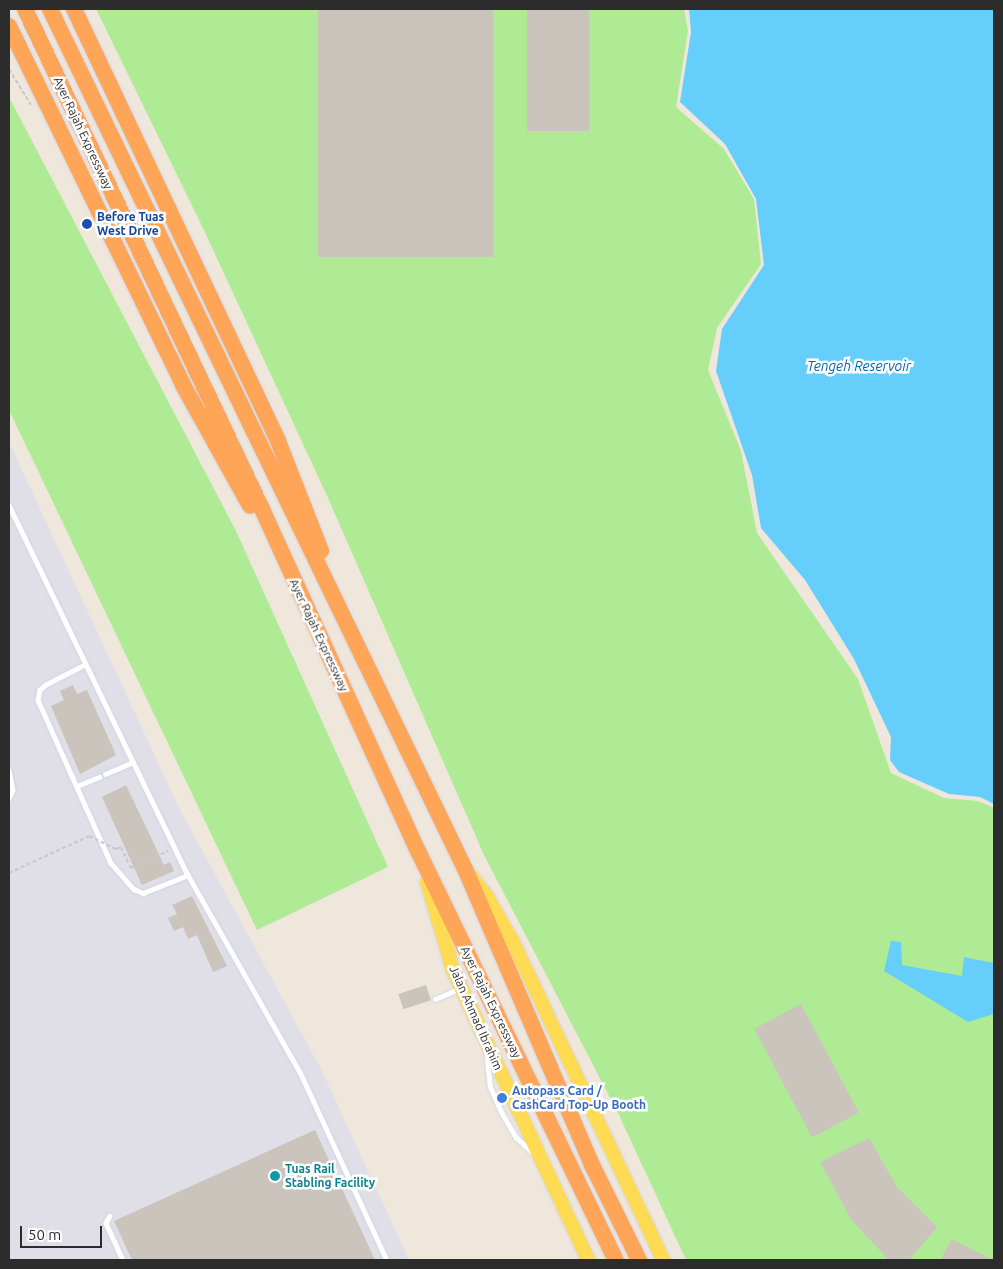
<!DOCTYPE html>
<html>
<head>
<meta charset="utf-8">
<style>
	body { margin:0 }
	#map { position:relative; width:1003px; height:1269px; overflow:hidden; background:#efe7dc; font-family:Ubuntu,sans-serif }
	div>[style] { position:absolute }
	.industrial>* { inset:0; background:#e0dee6 }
	.green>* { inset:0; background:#afea94 }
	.water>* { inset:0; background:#66cefa }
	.building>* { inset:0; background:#cac4bc; transform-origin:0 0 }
	.path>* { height:2px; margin-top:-1px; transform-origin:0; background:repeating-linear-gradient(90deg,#c8c8c8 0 4px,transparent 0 6.5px) }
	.roads { filter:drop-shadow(0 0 1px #d2d5e6) drop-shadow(0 0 1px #d2d5e6) }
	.lane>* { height:4.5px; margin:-2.25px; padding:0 2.25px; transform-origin:2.25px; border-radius:2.25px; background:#fff }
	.primary>* { height:14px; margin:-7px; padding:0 7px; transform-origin:7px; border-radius:7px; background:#fedb52 }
	.highway>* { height:16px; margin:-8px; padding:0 8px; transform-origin:8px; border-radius:8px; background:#ffa557 }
	.path-bridge>* { height:2px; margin-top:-1px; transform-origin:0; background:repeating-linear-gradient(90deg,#c8c8c8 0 4px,transparent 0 6.5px) }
	.dots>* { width:14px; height:14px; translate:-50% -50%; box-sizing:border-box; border:2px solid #fff; border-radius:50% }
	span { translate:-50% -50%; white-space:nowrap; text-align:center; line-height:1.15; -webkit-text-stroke:5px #fff; paint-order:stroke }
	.street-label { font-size:12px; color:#2c2c2c }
	.transit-label { font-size:12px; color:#164399; font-weight:700 }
	.left { translate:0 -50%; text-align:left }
	.shop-label { font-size:12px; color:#366cbe; font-weight:700 }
	.culture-label { font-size:12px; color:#0d838f; font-weight:700 }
	.water-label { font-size:14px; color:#016baa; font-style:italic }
	.frame { position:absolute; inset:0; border:10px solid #2c2c2c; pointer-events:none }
	.scale { position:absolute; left:20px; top:1226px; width:82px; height:22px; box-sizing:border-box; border:2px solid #2c2c2c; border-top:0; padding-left:6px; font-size:15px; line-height:18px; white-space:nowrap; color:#2c2c2c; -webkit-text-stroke:4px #fff; paint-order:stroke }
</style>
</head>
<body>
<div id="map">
	<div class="industrial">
		<i style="clip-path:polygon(9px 442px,179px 808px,322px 1071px,409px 1260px,9px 1260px)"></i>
	</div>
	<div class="green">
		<i style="clip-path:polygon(96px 9px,684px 9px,688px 31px,676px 107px,724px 149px,754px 199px,761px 264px,717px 328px,708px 370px,741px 451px,757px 533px,858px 679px,891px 773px,944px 798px,978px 801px,994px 808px,994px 1260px,686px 1260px,619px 1115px,484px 855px,328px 498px,202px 226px)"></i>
		<i style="clip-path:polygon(9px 97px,236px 531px,388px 867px,257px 930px,9px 410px)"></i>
	</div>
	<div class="water">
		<i style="clip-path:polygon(689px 9px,994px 9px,994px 804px,980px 797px,949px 794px,899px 772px,890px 760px,891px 737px,854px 659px,805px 580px,761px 528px,752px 475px,716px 371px,722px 329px,764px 265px,756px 199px,725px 144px,680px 102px,691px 32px)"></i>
		<i style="clip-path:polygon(891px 941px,901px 942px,902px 965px,962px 976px,964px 957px,994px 963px,994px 1014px,968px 1022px,884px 971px)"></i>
	</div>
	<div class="building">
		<i style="left:318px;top:9px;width:175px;height:248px"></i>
		<i style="left:527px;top:9px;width:62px;height:122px"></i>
		<i style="clip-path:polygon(73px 685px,77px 694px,87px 690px,116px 755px,80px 774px,51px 706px,64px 700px,60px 691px)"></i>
		<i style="clip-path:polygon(126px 785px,164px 865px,170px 862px,174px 871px,142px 885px,102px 797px)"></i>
		<i style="clip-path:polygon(192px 896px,227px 966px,213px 972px,197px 935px,188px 939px,183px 927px,174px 931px,168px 918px,177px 914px,172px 905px)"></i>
		<i style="left:426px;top:985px;width:16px;height:29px;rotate:72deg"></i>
		<i style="left:801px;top:1004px;width:123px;height:53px;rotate:62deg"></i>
		<i style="clip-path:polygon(315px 1130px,375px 1260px,132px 1260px,114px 1221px)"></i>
		<i style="clip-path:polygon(869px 1138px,897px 1187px,937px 1227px,909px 1260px,889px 1260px,852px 1221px,820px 1162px)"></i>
		<i style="clip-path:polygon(952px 1239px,993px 1260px,940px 1260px)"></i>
	</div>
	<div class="path">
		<i style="left:9px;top:69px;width:42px;rotate:58.6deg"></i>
		<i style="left:116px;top:849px;width:5px;rotate:-22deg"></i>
		<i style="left:121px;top:847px;width:23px;rotate:65deg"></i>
		<i style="left:131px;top:868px;width:41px;rotate:-24.7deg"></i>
	</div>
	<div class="roads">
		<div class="lane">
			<i style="left:9px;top:505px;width:411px;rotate:64.2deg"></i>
			<i style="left:188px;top:875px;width:227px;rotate:60.4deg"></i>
			<i style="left:300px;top:1072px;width:207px;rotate:65.2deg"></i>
			<i style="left:85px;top:665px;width:44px;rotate:152.9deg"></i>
			<i style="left:46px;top:685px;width:8px;rotate:140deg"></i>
			<i style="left:40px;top:690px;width:10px;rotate:101deg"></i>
			<i style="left:38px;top:700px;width:179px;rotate:65.9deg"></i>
			<i style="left:111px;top:863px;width:35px;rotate:49deg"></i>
			<i style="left:134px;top:889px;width:10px;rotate:24deg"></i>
			<i style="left:143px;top:893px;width:48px;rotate:-21.8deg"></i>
			<i style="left:9px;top:770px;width:20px;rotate:79deg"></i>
			<i style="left:13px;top:790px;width:10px;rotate:114deg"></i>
			<i style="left:105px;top:774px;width:30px;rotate:-23deg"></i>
			<i style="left:77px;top:786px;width:24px;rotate:-22deg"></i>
			<i style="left:435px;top:999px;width:26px;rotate:-23deg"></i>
			<i style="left:487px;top:1055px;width:31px;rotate:84deg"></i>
			<i style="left:490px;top:1086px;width:30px;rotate:66deg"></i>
			<i style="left:502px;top:1113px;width:28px;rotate:60deg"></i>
			<i style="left:516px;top:1137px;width:23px;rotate:43deg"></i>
			<i style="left:110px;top:1216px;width:8px;rotate:120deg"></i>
			<i style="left:106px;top:1223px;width:41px;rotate:65.3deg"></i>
		</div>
		<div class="primary">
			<i style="left:472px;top:877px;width:23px;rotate:52deg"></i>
			<i style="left:486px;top:895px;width:54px;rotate:60.1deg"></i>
			<i style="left:513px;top:942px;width:352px;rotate:64.7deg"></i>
			<i style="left:427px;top:882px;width:92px;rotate:73.5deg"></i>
			<i style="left:453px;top:970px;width:320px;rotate:65deg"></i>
		</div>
		<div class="highway">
			<i style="left:25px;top:9px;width:553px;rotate:64.64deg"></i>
			<i style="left:262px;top:509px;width:376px;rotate:65.5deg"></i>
			<i style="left:418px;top:851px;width:454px;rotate:64.2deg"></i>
			<i style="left:50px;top:9px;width:957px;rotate:64.24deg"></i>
			<i style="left:466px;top:871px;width:322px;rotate:66.8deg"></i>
			<i style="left:593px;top:1167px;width:104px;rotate:63.7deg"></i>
			<i style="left:74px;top:9px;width:478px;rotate:64.7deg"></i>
			<i style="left:278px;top:441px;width:118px;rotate:68.6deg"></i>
			<i style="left:9px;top:26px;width:399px;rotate:64.1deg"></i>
			<i style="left:183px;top:385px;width:138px;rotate:61deg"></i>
		</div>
	</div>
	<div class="path-bridge">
		<i style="left:9px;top:873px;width:88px;rotate:-24.8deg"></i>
		<i style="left:89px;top:836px;width:30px;rotate:26deg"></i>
	</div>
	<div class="dots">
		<i style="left:87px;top:224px;background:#1a4fb4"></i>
		<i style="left:502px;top:1098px;background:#3f7fe0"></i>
		<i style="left:275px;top:1176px;background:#0f9aa8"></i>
	</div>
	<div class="street-label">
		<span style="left:83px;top:133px;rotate:65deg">Ayer Rajah Expressway</span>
		<span style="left:319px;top:635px;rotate:65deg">Ayer Rajah Expressway</span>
		<span style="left:491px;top:1002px;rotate:64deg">Ayer Rajah Expressway</span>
		<span style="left:476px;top:1018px;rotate:66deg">Jalan Ahmad Ibrahim</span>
	</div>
	<div class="transit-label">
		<span class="left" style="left:97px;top:224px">Before Tuas<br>West Drive</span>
	</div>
	<div class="shop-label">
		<span class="left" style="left:512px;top:1098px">Autopass Card /<br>CashCard Top-Up Booth</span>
	</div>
	<div class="culture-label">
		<span class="left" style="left:285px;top:1176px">Tuas Rail<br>Stabling Facility</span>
	</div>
	<div class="water-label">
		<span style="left:859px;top:366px">Tengeh Reservoir</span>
	</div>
	<div class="frame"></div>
	<div class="scale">50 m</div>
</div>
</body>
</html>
